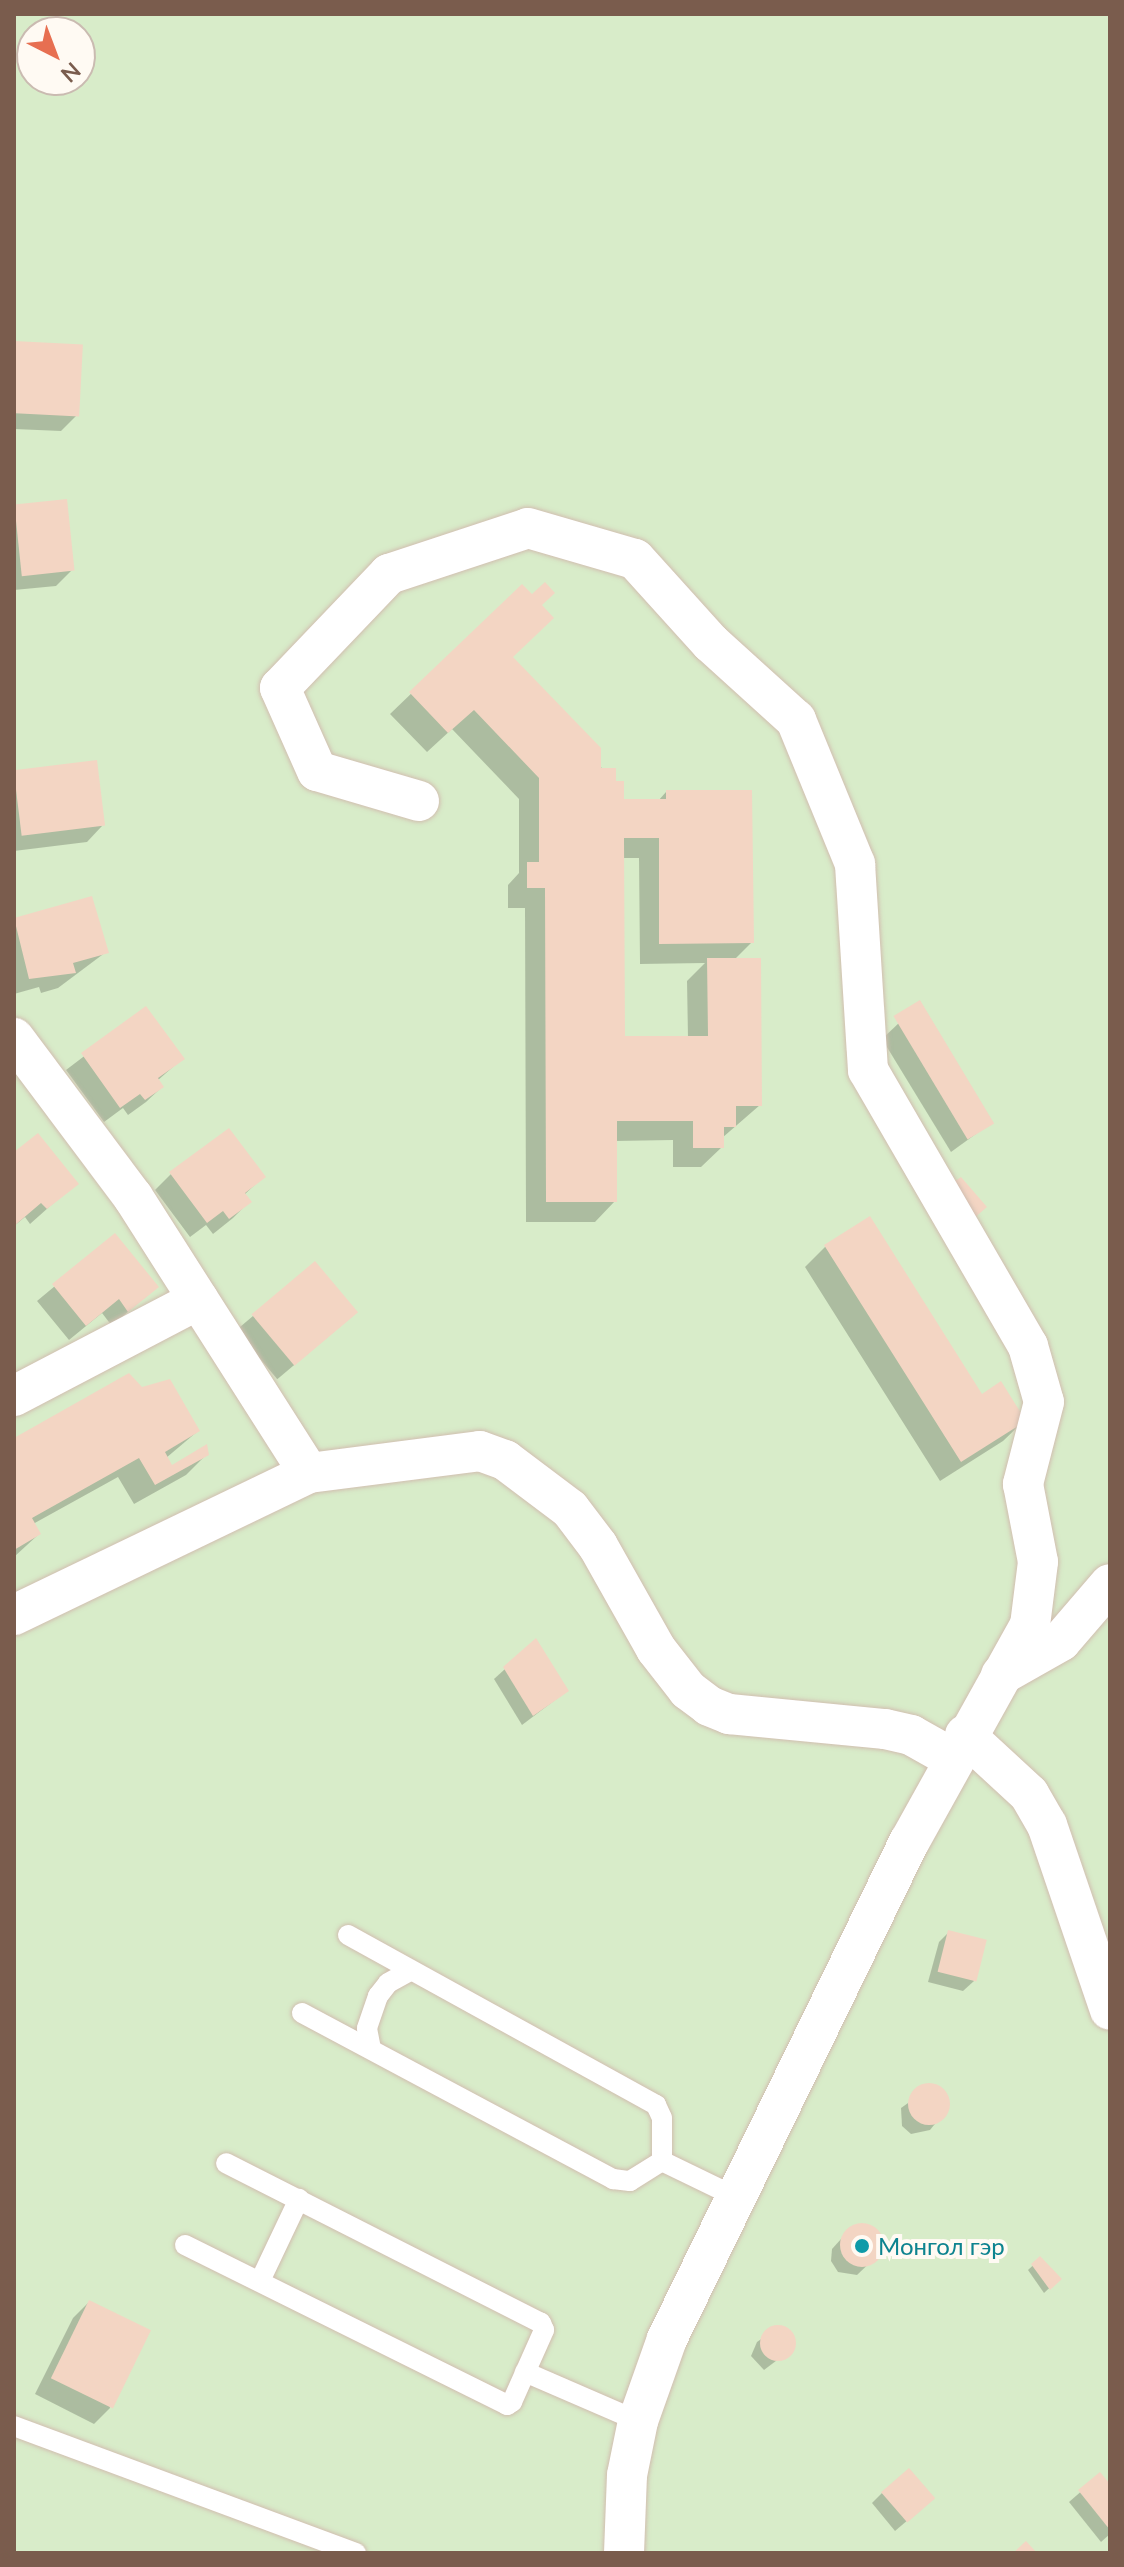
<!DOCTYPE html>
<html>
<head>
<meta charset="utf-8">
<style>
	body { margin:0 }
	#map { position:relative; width:1124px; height:2567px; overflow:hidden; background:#fdf6ec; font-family:Lato,sans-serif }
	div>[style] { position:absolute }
	.green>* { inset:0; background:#d8ecc9 }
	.shadow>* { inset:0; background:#0003; transform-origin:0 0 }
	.building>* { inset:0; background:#f3d5c3; transform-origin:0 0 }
	.round { border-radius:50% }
	.roads { filter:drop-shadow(0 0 2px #d1beb0) drop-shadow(0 0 2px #d1beb0) }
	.lane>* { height:20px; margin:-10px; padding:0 10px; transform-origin:10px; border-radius:10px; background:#fff }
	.street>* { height:40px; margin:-20px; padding:0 20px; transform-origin:20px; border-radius:20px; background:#fff }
	.dots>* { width:22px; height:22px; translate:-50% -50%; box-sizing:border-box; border:4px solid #fffaf3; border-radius:50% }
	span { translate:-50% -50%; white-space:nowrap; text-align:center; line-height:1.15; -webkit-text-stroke:8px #fffaf3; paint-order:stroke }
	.culture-label { font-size:24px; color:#0d838f }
	.left { translate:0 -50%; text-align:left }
	.frame { position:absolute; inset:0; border:16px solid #7a5c4d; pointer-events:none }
	.north { position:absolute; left:16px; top:16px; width:80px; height:80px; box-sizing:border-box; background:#fffaf3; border:2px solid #cabbb1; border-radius:50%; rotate:138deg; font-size:22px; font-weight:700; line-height:32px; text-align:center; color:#7a5c4d }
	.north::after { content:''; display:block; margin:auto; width:28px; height:36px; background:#e76f51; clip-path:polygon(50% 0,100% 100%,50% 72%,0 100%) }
</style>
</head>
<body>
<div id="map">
	<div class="green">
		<i style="clip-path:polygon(evenodd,14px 14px,1110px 14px,1110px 2553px,14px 2553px,14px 14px,32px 32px,80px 32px,80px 80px,32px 80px,32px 32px)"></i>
	</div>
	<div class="shadow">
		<i style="clip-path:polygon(14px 343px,77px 415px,61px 431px,14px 429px)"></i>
		<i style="clip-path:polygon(14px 506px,72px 570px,56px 586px,14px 590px)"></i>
		<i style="clip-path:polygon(evenodd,522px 587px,539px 605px,511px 657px,614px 783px,622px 802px,658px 801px,666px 792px,752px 942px,734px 960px,760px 1105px,722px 1138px,722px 1147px,701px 1167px,673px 1167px,673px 1140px,615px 1141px,615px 1201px,595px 1222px,526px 1222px,525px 908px,508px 908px,508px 885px,519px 873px,519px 799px,452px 729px,427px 752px,390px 714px,522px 587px,622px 858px,639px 858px,640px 964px,705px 963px,687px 981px,688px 1038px,623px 1038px,622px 858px)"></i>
		<i style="clip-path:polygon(95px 762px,102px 826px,87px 842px,14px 851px,14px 773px)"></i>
		<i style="clip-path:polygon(91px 898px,106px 952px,58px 988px,41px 993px,39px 987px,14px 994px,14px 920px)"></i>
		<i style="clip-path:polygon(920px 1003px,991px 1123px,951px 1152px,882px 1039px)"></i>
		<i style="clip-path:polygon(146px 1009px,182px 1059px,157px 1081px,162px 1087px,146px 1102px,128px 1115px,123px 1108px,104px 1122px,66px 1070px)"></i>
		<i style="clip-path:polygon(14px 1154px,76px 1183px,30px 1224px,25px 1217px,14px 1226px)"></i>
		<i style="clip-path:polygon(171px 1174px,263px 1177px,244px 1195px,249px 1202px,233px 1218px,213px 1234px,206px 1225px,190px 1237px,155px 1190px)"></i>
		<i style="clip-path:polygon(115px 1236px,156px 1287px,112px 1326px,102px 1313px,69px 1340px,37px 1301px)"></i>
		<i style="clip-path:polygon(826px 1246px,981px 1396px,1024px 1421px,1003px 1441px,940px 1481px,805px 1267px)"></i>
		<i style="left:315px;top:1264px;width:64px;height:103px;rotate:50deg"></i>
		<i style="clip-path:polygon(198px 1431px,166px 1458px,172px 1467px,207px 1454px,186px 1475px,134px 1504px,118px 1477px,33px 1524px,39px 1534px,14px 1557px,14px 1440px)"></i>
		<i style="clip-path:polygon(505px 1669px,567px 1691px,522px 1725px,494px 1679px)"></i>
		<i style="clip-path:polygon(949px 1932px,974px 1981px,963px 1991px,928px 1982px,939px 1942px)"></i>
		<i style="clip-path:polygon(932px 2086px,946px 2095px,948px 2108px,930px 2130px,911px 2134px,902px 2126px,901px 2108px)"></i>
		<i style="clip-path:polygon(870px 2227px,879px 2235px,878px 2255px,857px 2275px,838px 2272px,831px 2261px,832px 2249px,851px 2228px)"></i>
		<i style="clip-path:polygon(1040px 2259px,1059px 2279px,1044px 2293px,1028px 2270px)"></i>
		<i style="clip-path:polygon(89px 2302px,110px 2408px,94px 2424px,35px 2394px,73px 2318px)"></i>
		<i style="clip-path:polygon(778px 2327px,791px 2334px,793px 2348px,764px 2370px,751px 2356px,757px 2342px)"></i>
		<i style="clip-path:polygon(1100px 2475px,1110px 2488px,1110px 2534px,1101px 2542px,1069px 2502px)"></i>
		<i style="clip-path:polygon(882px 2493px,922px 2508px,895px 2531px,872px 2503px)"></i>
	</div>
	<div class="building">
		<i style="left:14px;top:341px;width:69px;height:72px;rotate:3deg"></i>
		<i style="left:67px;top:499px;width:72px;height:53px;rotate:84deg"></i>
		<i style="clip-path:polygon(545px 582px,555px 593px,542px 605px,554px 618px,513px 657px,601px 748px,601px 768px,616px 768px,616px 781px,624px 781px,624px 799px,666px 799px,666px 790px,752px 790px,754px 943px,659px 944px,659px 838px,624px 838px,625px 1036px,708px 1036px,707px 958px,761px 958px,762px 1106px,736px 1106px,736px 1127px,724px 1127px,724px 1148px,693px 1148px,693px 1121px,617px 1121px,617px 1202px,546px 1202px,545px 888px,527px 888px,527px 862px,539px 862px,539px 778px,474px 710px,448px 733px,409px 692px,522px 584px,532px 594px)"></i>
		<i style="left:97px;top:760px;width:66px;height:84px;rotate:83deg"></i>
		<i style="clip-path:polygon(92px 896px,109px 953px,73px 963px,76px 973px,29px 979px,14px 918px)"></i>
		<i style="left:920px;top:1000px;width:144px;height:31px;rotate:59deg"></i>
		<i style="clip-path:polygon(146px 1006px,185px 1059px,158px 1078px,164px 1087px,145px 1100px,140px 1094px,120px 1108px,81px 1053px)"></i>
		<i style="clip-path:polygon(229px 1128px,266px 1177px,245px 1193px,252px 1202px,229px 1219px,223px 1211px,207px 1223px,169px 1172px)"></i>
		<i style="clip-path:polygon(38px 1133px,79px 1184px,47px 1209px,41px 1203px,14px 1226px,14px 1152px)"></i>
		<i style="clip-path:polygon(961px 1177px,987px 1207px,966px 1225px,948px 1186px)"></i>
		<i style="clip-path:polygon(870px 1216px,982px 1394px,1001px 1381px,1026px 1421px,961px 1462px,824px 1245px)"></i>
		<i style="clip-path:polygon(115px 1233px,159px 1287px,128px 1312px,119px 1299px,86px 1326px,52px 1284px)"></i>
		<i style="left:315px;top:1261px;width:67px;height:83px;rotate:50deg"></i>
		<i style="clip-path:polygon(129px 1373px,142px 1387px,170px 1379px,200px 1431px,165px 1452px,172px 1465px,207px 1444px,209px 1455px,155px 1485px,139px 1458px,32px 1518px,41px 1534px,14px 1550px,14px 1438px)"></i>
		<i style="clip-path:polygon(536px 1638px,569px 1691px,533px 1716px,503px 1667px)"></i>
		<i style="left:948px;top:1930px;width:40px;height:43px;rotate:14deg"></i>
		<i class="round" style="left:908px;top:2083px;width:42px;height:42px"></i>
		<i class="round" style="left:840px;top:2223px;width:44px;height:44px"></i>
		<i style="clip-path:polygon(1040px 2256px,1062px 2279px,1050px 2290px,1031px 2264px)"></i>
		<i style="left:89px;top:2300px;width:69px;height:87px;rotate:26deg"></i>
		<i class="round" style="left:760px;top:2325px;width:36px;height:36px"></i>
		<i style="left:909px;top:2468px;width:40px;height:37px;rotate:49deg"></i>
		<i style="clip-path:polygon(1100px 2472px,1110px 2484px,1110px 2530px,1078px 2490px)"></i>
		<i style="clip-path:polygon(1026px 2541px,1037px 2553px,1013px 2553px)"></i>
	</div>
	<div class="roads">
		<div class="lane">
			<i style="left:348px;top:1935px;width:352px;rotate:28.9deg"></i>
			<i style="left:656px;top:2105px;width:14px;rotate:65deg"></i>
			<i style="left:662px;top:2118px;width:43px;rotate:90deg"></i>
			<i style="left:302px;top:2013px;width:353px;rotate:28.1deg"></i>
			<i style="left:613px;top:2179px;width:17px;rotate:7deg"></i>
			<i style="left:630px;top:2181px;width:38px;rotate:-32deg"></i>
			<i style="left:371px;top:2049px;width:21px;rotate:-101deg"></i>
			<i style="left:367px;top:2028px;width:34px;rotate:-71deg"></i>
			<i style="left:378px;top:1996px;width:16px;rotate:-52deg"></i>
			<i style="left:388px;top:1983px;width:26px;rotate:-29deg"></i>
			<i style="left:662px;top:2161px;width:82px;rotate:25.9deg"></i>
			<i style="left:185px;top:2245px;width:360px;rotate:26.4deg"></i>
			<i style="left:507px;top:2405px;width:6px;rotate:-31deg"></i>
			<i style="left:512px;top:2402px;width:79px;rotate:-66deg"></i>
			<i style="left:544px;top:2330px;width:8px;rotate:-113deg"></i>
			<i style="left:541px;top:2323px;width:353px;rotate:-153.1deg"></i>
			<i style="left:260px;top:2281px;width:91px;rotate:-64.6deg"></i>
			<i style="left:525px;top:2372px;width:123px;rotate:23.4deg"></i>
			<i style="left:14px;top:2426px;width:365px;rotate:20.4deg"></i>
		</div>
		<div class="street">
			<i style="left:419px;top:801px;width:106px;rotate:-163.6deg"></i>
			<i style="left:317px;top:771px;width:91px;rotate:-114deg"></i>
			<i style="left:280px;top:688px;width:158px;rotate:-46.3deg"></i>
			<i style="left:389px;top:574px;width:146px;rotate:-18.3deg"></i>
			<i style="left:528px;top:528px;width:111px;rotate:16.2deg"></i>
			<i style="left:635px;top:559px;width:113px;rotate:47.9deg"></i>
			<i style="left:711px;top:643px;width:115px;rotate:42.2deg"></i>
			<i style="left:796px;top:720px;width:156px;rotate:67.7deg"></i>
			<i style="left:855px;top:864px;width:206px;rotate:86.4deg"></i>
			<i style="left:868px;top:1070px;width:319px;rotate:59.9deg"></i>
			<i style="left:1028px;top:1346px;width:58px;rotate:74.1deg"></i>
			<i style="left:1044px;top:1402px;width:85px;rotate:104.4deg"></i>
			<i style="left:1023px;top:1484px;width:79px;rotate:79.1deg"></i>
			<i style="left:1038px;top:1562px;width:64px;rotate:97.2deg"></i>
			<i style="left:1030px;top:1625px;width:248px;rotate:119.1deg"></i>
			<i style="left:909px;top:1842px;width:553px;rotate:115.96deg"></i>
			<i style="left:667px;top:2339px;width:87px;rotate:109.5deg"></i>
			<i style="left:638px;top:2421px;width:55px;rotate:101.5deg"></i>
			<i style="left:627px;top:2475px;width:78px;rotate:92.2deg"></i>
			<i style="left:14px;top:1038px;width:199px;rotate:53.2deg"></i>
			<i style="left:133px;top:1197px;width:327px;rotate:57.5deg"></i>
			<i style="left:309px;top:1473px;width:172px;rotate:-7.3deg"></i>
			<i style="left:480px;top:1451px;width:27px;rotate:20deg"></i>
			<i style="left:505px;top:1460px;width:81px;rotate:37deg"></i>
			<i style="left:570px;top:1509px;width:46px;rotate:52.9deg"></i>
			<i style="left:598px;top:1546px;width:118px;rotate:60.6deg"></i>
			<i style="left:656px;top:1649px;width:52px;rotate:52deg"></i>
			<i style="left:688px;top:1690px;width:26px;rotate:37deg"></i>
			<i style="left:709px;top:1706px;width:22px;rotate:22deg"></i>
			<i style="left:729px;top:1714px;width:157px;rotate:5.5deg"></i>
			<i style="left:885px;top:1729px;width:27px;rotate:13deg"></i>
			<i style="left:911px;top:1735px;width:47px;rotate:29.3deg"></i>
			<i style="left:14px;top:1396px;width:208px;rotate:-27.6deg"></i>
			<i style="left:14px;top:1615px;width:327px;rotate:-25.7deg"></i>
			<i style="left:1001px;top:1675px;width:69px;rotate:-29.5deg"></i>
			<i style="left:1061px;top:1641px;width:75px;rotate:-49.3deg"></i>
			<i style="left:965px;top:1735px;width:87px;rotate:42.7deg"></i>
			<i style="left:1029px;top:1794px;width:36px;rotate:60deg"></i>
			<i style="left:1047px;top:1825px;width:195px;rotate:71.2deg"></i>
		</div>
	</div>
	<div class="dots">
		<i style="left:862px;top:2246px;background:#0f9aa8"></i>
	</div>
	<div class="culture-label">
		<span class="left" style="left:878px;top:2246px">Монгол гэр</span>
	</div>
	<div class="frame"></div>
	<div class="north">N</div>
</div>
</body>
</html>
